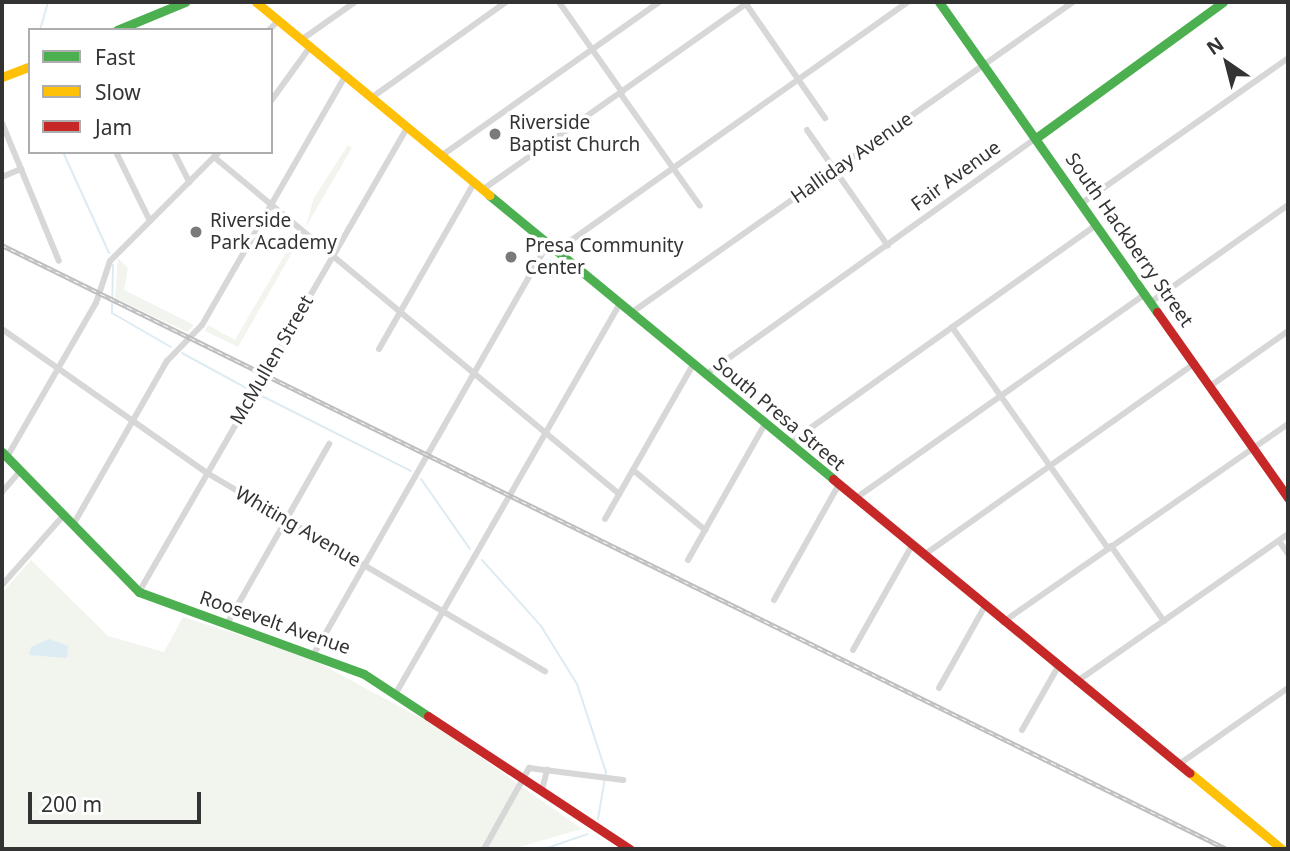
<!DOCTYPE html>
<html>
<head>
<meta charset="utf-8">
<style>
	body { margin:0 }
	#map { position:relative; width:1290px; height:851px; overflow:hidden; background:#fff; font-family:"Noto Sans",sans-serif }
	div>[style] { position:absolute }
	.green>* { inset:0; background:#f1f5ed }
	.water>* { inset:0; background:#ddebf3 }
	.stream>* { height:2px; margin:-1px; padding:0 1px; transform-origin:1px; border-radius:1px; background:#ddebf3 }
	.street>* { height:6px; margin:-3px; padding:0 3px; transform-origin:3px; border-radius:3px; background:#d7d7d7 }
	.fast>* { height:9px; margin:-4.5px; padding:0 4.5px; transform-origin:4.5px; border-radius:4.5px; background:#4caf50 }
	.slow>* { height:9px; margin:-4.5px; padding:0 4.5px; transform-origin:4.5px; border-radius:4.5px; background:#ffc107 }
	.jam>* { height:9px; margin:-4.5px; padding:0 4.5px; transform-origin:4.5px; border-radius:4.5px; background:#c62828 }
	.rail>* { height:4.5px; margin-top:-2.25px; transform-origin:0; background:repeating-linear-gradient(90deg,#fff 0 5px,#bebebe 0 10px); box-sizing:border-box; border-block:2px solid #bebebe }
	.dots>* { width:19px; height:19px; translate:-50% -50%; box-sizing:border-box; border:4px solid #fff; border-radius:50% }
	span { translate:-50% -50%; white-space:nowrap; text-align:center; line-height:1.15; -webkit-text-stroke:7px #fff; paint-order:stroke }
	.poi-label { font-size:19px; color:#333 }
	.left { translate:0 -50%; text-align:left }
	.street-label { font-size:19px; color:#333 }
	.frame { position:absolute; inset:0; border:4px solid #333; pointer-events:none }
	.legend { position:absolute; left:28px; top:28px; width:245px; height:126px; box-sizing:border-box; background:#fff; border:2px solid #adadad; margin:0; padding:9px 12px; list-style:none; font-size:21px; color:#333 }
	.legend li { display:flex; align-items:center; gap:14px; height:35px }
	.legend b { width:35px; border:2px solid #adadad }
	.north { position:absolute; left:1192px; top:28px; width:70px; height:70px; -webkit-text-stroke:5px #fff; paint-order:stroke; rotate:325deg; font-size:19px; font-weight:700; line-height:28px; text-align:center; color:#333 }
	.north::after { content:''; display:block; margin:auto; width:24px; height:32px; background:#333; clip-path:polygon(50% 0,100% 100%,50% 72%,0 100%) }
	.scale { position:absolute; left:28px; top:792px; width:173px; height:32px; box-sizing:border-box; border:4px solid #333; border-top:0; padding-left:9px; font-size:21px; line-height:24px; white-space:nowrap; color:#333; -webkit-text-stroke:5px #fff; paint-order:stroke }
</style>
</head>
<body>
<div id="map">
	<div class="green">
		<i style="clip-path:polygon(348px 145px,352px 148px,305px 228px,314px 198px)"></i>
		<i style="clip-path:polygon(297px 234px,301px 237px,238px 347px,205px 331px,208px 325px,235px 340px)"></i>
		<i style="clip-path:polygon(118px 258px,128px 268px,124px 290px,194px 325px,187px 332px,115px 298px)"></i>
		<i style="clip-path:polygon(31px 560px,108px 636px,164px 652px,183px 617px,310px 658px,437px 727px,582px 829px,512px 849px,2px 849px,2px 593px)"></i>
	</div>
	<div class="water">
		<i style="clip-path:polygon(49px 639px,68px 646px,67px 658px,29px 655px,31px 647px)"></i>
	</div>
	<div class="stream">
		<i style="left:40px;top:30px;width:29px;rotate:-74deg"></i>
		<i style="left:63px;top:152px;width:111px;rotate:65.5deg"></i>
		<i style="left:113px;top:265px;width:48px;rotate:91.2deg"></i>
		<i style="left:112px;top:313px;width:68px;rotate:30deg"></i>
		<i style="left:182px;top:353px;width:75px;rotate:28.6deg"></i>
		<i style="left:258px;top:394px;width:171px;rotate:26.7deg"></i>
		<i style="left:421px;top:479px;width:85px;rotate:55deg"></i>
		<i style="left:482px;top:560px;width:89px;rotate:48.2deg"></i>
		<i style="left:541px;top:626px;width:68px;rotate:58.2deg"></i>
		<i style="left:577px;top:684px;width:93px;rotate:71.8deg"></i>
		<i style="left:606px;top:772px;width:48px;rotate:99.7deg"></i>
		<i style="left:544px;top:849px;width:46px;rotate:-18.8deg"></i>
	</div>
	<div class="street">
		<i style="left:559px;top:2px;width:110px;rotate:55deg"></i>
		<i style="left:746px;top:4px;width:139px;rotate:55.3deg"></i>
		<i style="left:269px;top:30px;width:13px;rotate:-45deg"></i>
		<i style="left:301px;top:40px;width:66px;rotate:-35.1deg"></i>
		<i style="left:620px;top:93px;width:138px;rotate:54.7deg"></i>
		<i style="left:371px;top:98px;width:166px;rotate:-35.4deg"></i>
		<i style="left:271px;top:101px;width:67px;rotate:-54.2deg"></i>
		<i style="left:2px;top:123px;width:149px;rotate:67.6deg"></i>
		<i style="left:807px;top:130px;width:141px;rotate:55.1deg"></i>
		<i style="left:116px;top:152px;width:77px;rotate:63.8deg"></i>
		<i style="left:174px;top:152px;width:34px;rotate:63deg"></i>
		<i style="left:441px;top:156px;width:267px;rotate:-35.2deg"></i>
		<i style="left:214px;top:157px;width:527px;rotate:39.76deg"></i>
		<i style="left:2px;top:177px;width:21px;rotate:-23deg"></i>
		<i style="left:482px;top:190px;width:327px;rotate:-35.2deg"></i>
		<i style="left:1082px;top:203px;width:252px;rotate:-35.1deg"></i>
		<i style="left:556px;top:251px;width:431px;rotate:-35.3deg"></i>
		<i style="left:1151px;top:302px;width:168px;rotate:-35.3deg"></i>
		<i style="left:631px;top:313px;width:540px;rotate:-35.13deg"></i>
		<i style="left:952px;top:327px;width:271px;rotate:54.8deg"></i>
		<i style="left:2px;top:329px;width:251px;rotate:35.1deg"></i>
		<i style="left:207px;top:473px;width:392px;rotate:30.4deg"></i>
		<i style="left:379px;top:349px;width:191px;rotate:-60.2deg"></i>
		<i style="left:705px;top:375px;width:407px;rotate:-35.6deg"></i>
		<i style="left:1209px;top:387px;width:97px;rotate:-35.3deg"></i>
		<i style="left:788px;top:444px;width:379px;rotate:-35.4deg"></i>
		<i style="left:7px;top:457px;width:178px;rotate:-60deg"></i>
		<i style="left:96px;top:303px;width:44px;rotate:-71.6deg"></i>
		<i style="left:110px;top:261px;width:154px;rotate:-45deg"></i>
		<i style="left:633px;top:470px;width:94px;rotate:39.8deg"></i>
		<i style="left:2px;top:492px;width:28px;rotate:-49deg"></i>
		<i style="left:856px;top:498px;width:354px;rotate:-35.2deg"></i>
		<i style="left:605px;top:519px;width:177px;rotate:-60.3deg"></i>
		<i style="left:73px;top:525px;width:189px;rotate:-60.2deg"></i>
		<i style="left:167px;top:361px;width:50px;rotate:-45.8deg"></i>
		<i style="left:202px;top:325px;width:287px;rotate:-60.1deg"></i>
		<i style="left:1279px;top:541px;width:16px;rotate:55deg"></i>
		<i style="left:1111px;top:546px;width:92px;rotate:54.8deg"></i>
		<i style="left:924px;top:555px;width:331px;rotate:-35.3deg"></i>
		<i style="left:688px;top:560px;width:156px;rotate:-60.5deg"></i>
		<i style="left:2px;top:585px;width:92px;rotate:-48.5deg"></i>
		<i style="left:139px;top:592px;width:536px;rotate:-59.99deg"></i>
		<i style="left:774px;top:600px;width:131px;rotate:-60.7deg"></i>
		<i style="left:228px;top:622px;width:205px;rotate:-60.4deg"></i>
		<i style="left:1003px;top:622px;width:347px;rotate:-34.8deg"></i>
		<i style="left:853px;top:650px;width:118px;rotate:-60.6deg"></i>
		<i style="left:315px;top:652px;width:470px;rotate:-60.3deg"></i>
		<i style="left:1076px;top:682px;width:259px;rotate:-34.9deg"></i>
		<i style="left:939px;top:688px;width:94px;rotate:-60.7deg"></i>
		<i style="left:396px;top:693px;width:449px;rotate:-60.1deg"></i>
		<i style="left:1022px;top:730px;width:73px;rotate:-60.3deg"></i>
		<i style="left:1178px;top:765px;width:134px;rotate:-35deg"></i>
		<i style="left:542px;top:790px;width:21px;rotate:-76deg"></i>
		<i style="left:484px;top:849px;width:93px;rotate:-60.9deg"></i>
		<i style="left:529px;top:768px;width:95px;rotate:7.3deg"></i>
	</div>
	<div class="fast">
		<i style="left:939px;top:2px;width:379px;rotate:54.9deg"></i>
		<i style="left:117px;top:30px;width:74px;rotate:-22.4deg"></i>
		<i style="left:1036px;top:138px;width:231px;rotate:-36deg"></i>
		<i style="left:489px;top:195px;width:446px;rotate:39.5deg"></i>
		<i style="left:2px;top:452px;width:196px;rotate:45.6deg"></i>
		<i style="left:139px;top:592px;width:239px;rotate:20deg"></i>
		<i style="left:364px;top:674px;width:77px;rotate:33.3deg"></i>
	</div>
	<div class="slow">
		<i style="left:256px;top:2px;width:303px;rotate:39.6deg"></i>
		<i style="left:2px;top:77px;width:30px;rotate:-21deg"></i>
		<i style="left:1190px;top:773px;width:119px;rotate:39.6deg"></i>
	</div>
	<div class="jam">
		<i style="left:1157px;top:312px;width:228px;rotate:54.8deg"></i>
		<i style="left:833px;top:479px;width:462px;rotate:39.5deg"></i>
		<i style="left:428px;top:716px;width:242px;rotate:33.4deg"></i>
	</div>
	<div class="rail">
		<i style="left:2px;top:245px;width:1366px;rotate:26.25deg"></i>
	</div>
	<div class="dots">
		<i style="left:495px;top:134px;background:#7a7a7a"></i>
		<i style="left:196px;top:232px;background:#7a7a7a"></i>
		<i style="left:511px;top:257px;background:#7a7a7a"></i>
	</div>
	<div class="poi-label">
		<span class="left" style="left:509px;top:134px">Riverside<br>Baptist Church</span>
		<span class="left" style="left:210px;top:232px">Riverside<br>Park Academy</span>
		<span class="left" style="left:525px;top:257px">Presa Community<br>Center</span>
	</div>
	<div class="street-label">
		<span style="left:852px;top:158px;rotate:-35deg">Halliday Avenue</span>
		<span style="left:956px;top:176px;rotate:-36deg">Fair Avenue</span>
		<span style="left:1129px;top:240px;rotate:55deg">South Hackberry Street</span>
		<span style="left:272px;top:360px;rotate:-60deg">McMullen Street</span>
		<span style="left:779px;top:414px;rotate:40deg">South Presa Street</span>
		<span style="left:298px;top:527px;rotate:30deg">Whiting Avenue</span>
		<span style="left:275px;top:623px;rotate:19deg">Roosevelt Avenue</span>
	</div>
	<div class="frame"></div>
	<ul class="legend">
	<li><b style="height:9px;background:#4caf50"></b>Fast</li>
	<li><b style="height:9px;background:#ffc107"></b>Slow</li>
	<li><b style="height:9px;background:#c62828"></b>Jam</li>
	</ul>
	<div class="north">N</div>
	<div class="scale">200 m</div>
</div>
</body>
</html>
